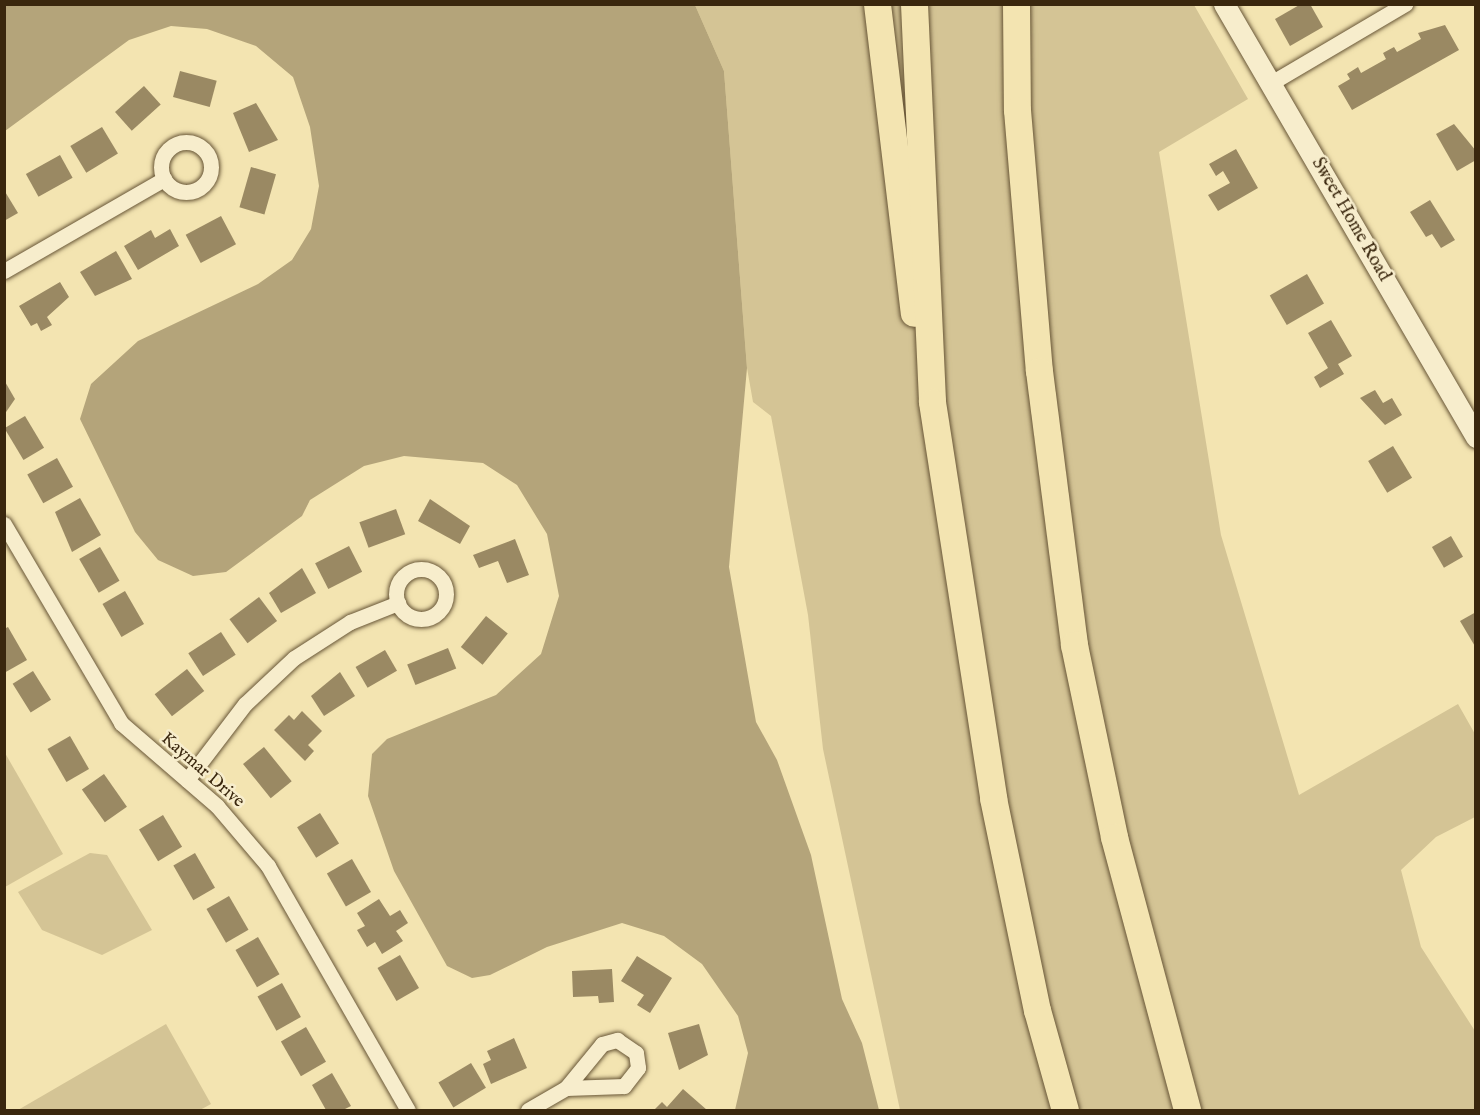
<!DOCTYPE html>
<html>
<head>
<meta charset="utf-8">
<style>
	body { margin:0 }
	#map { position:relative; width:1480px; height:1115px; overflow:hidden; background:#f3e4b1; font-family:"IM FELL English",serif }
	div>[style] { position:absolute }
	.green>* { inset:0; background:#d4c495 }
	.water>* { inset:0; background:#b4a47a }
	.building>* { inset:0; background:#9a8963; transform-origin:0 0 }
	.roads { filter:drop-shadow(0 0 2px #685637) drop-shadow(0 0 2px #685637) }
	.street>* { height:15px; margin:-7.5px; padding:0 7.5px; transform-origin:7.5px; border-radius:7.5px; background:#f7edcc }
	.street>.ring { margin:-7.5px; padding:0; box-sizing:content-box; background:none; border:15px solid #f7edcc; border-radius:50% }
	.secondary>* { height:21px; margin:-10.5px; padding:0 10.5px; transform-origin:10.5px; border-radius:10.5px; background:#f7edcc }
	.highway>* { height:27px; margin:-13.5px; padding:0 13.5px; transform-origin:13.5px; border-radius:13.5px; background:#f3e4b1 }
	span { translate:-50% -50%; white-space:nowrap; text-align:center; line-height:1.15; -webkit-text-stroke:5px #f7edcc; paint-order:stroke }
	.street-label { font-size:18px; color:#3a270e }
	.frame { position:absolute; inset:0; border:6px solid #3a270e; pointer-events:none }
</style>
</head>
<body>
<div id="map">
	<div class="green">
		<i style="clip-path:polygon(695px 5px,1194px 5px,1248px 99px,1159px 152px,1221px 535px,1299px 795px,1458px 704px,1475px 734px,1475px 817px,1436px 837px,1401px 870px,1421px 947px,1475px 1031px,1475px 1110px,900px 1110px,823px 749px,808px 615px,771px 416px,753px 402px,747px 368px,724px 71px)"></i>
		<i style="clip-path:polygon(5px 753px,63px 854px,5px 887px,4px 887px)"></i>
		<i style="clip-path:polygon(90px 853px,107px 855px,152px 930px,102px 955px,42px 930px,18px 892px)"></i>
		<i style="clip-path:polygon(166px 1024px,211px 1104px,200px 1110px,18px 1110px)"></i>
	</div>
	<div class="water">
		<i style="clip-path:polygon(5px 4px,695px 5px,724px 71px,747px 368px,729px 567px,756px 722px,777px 760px,811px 855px,842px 999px,862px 1043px,879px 1110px,735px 1110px,748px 1053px,738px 1016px,702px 964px,664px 936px,622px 923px,547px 947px,490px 975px,472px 978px,447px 966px,394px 871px,368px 796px,372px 754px,387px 739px,496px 695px,541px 654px,559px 596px,547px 534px,517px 485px,483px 463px,404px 456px,364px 466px,310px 500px,302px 516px,226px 572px,193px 576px,158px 560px,135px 532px,80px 419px,91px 384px,138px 341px,258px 284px,292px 260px,311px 229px,319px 186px,310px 127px,293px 77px,256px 46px,207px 29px,171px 26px,129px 40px,5px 131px)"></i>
	</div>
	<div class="building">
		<i style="clip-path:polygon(1301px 4px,1310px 4px,1323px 27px,1290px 46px,1275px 19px)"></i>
		<i style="clip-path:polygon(1445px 25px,1459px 50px,1352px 110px,1338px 86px,1350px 79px,1347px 74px,1358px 67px,1361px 73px,1386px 59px,1383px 53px,1394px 47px,1397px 52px,1421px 39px,1418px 33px)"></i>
		<i style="left:180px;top:71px;width:38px;height:27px;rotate:15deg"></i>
		<i style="left:144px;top:86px;width:25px;height:39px;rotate:48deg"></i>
		<i style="clip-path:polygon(256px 103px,278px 140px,249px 152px,233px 113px)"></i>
		<i style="clip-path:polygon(1454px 124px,1476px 151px,1476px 160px,1457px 171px,1436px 134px)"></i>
		<i style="left:102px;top:127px;width:31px;height:37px;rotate:59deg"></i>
		<i style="clip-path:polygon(1236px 149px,1258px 188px,1218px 211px,1208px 195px,1230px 183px,1223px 171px,1216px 176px,1209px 164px)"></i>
		<i style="left:60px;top:155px;width:26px;height:39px;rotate:61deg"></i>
		<i style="left:251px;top:167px;width:26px;height:42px;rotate:16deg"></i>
		<i style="clip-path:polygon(4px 190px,18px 213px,4px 221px)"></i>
		<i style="clip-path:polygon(1430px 200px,1455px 240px,1441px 248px,1432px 234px,1426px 237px,1410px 212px)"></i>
		<i style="left:221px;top:216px;width:32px;height:40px;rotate:62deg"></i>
		<i style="clip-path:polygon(170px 229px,179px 246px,138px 270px,124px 246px,151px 230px,155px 238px)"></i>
		<i style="clip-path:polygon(116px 251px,132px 279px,95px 296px,80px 272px)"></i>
		<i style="left:1307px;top:274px;width:34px;height:43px;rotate:60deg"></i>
		<i style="clip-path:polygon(60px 282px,69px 297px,47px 317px,52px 325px,41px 331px,37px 323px,31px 326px,19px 306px)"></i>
		<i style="clip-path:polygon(1331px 320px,1352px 356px,1338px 364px,1344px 374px,1320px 388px,1314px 377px,1328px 368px,1308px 333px)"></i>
		<i style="clip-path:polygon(4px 380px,15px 399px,4px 415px)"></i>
		<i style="clip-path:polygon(1375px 390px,1383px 403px,1392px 398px,1402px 415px,1385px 425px,1360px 398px)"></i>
		<i style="left:25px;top:416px;width:37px;height:24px;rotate:59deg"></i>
		<i style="left:1393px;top:446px;width:37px;height:29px;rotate:59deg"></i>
		<i style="left:57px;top:458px;width:33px;height:34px;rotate:61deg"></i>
		<i style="clip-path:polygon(80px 498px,101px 535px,72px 552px,55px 512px)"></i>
		<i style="clip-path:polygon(430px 499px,470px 526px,460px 544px,418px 521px)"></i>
		<i style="left:396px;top:509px;width:27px;height:39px;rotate:70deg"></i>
		<i style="left:1451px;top:536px;width:24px;height:22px;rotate:60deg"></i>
		<i style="clip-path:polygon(515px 539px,529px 575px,507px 583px,498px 561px,479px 568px,473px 555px)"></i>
		<i style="left:349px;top:546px;width:29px;height:38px;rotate:63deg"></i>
		<i style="left:100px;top:547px;width:39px;height:24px;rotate:60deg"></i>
		<i style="clip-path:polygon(302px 568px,316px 593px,281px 613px,269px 593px)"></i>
		<i style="left:125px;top:591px;width:38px;height:26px;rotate:60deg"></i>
		<i style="left:259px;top:597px;width:30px;height:37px;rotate:53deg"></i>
		<i style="clip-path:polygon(1476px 612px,1476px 648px,1460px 621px)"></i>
		<i style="left:486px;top:616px;width:28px;height:40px;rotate:39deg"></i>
		<i style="clip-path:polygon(8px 627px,27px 660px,4px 673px,4px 629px)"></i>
		<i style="left:221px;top:632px;width:27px;height:39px;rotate:57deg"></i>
		<i style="left:448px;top:648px;width:22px;height:44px;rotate:68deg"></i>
		<i style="left:385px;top:650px;width:24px;height:34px;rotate:60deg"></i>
		<i style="left:187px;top:669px;width:28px;height:41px;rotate:52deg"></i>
		<i style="left:33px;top:671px;width:34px;height:24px;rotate:58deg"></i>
		<i style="clip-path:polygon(340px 672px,355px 696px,324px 716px,311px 696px)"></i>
		<i style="clip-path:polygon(302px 711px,322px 731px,308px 745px,314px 751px,305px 761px,274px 730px,289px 715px,294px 720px)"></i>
		<i style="left:70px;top:736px;width:38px;height:26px;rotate:60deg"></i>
		<i style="left:264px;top:747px;width:44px;height:27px;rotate:51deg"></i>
		<i style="left:104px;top:774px;width:40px;height:27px;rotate:55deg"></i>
		<i style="left:320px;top:813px;width:36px;height:27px;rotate:58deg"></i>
		<i style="left:163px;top:815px;width:37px;height:28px;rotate:59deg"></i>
		<i style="left:195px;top:853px;width:40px;height:25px;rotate:60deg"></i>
		<i style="left:352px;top:859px;width:38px;height:29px;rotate:60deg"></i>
		<i style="left:229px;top:896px;width:39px;height:26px;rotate:60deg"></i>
		<i style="clip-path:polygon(379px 899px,390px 916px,400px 910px,408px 923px,396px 931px,403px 941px,382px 954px,375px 942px,367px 947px,357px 930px,365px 926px,357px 913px)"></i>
		<i style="left:258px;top:937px;width:43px;height:26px;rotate:60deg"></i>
		<i style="left:400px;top:955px;width:38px;height:26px;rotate:60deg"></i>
		<i style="clip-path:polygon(637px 956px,672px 978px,650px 1013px,637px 1005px,644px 995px,621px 981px)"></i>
		<i style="clip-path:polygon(612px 969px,614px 1002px,599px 1003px,598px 996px,573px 997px,572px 971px)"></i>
		<i style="left:282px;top:983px;width:39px;height:28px;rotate:61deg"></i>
		<i style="clip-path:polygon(699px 1024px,708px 1055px,679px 1070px,668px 1033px)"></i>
		<i style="left:306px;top:1027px;width:40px;height:29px;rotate:60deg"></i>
		<i style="clip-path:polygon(514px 1038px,527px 1068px,491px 1084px,483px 1064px,491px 1060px,487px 1051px)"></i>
		<i style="left:471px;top:1063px;width:29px;height:38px;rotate:59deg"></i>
		<i style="clip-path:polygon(332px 1073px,351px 1106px,343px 1110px,326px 1110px,312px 1085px)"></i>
		<i style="clip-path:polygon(683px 1089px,707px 1110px,654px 1110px,662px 1102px,667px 1107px)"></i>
	</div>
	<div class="roads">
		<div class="street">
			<i style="left:1271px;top:83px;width:156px;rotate:-30.5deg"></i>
			<i class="ring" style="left:161px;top:142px;width:35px;height:35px"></i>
			<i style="left:4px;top:271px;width:185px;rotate:-29.9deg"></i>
			<i style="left:4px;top:524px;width:231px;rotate:59.5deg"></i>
			<i style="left:121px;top:723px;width:127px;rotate:40.8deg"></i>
			<i style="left:217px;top:806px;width:79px;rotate:49.6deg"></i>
			<i style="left:268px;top:866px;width:281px;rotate:60.2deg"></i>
			<i class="ring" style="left:396px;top:569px;width:35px;height:35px"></i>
			<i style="left:187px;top:780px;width:96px;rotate:-52.7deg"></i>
			<i style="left:245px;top:704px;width:67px;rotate:-43.2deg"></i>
			<i style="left:294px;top:658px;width:67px;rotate:-32.7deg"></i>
			<i style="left:350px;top:622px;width:52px;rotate:-21.6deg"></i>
			<i style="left:528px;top:1110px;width:44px;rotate:-30.1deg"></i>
			<i style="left:566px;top:1088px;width:57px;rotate:-50.7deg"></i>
			<i style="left:602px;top:1044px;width:16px;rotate:-15deg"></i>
			<i style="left:617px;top:1040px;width:23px;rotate:34deg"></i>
			<i style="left:636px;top:1053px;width:15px;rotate:82deg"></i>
			<i style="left:638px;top:1068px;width:23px;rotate:128deg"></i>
			<i style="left:624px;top:1086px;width:58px;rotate:178deg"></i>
		</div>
		<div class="secondary">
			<i style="left:1224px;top:4px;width:501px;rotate:59.8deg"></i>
		</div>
		<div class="highway">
			<i style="left:877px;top:4px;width:311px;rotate:83.2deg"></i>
			<i style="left:914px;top:4px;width:398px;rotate:87.4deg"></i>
			<i style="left:932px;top:402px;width:401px;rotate:81.2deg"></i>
			<i style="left:993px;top:798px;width:217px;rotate:78.3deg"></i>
			<i style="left:1037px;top:1010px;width:104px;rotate:74.4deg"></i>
			<i style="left:1016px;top:4px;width:106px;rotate:89.5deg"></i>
			<i style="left:1017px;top:110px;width:262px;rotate:85.2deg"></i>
			<i style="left:1039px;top:371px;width:276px;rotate:82.7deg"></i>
			<i style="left:1074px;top:645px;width:196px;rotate:78.2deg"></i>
			<i style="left:1114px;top:837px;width:283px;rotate:75deg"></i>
		</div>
	</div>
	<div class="street-label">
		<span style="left:1350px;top:220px;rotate:60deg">Sweet Home Road</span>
		<span style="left:202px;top:771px;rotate:41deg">Kaymar Drive</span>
	</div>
	<div class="frame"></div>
</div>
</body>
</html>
